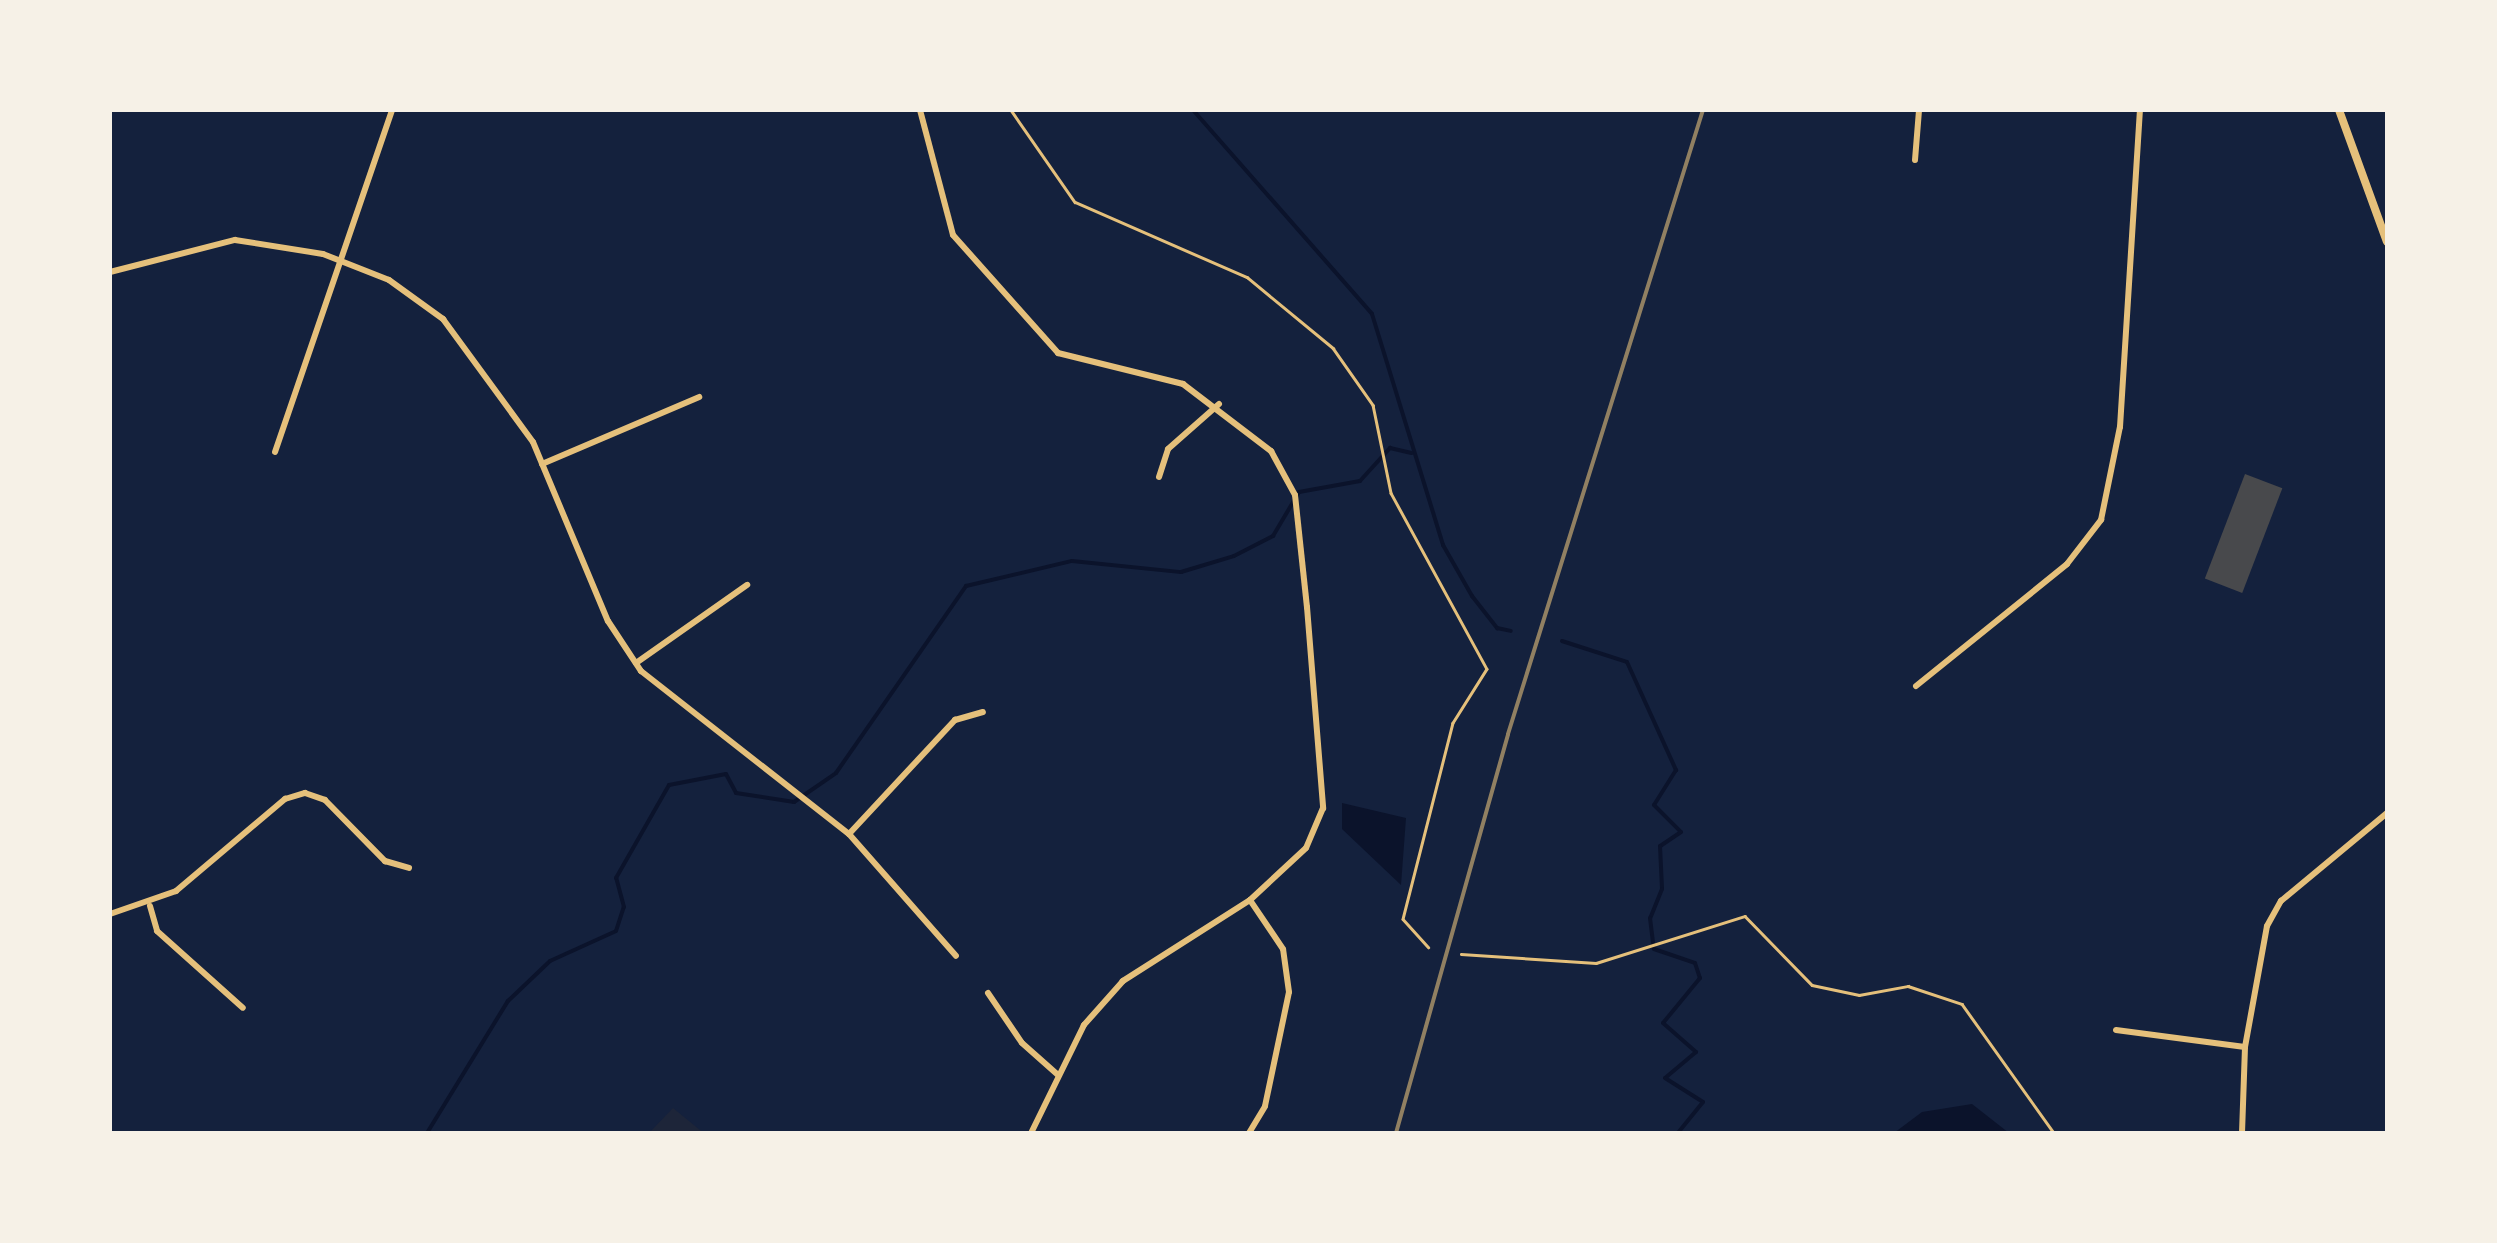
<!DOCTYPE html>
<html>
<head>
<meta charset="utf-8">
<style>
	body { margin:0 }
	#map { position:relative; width:2497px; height:1243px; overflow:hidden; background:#14213d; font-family:Rubik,sans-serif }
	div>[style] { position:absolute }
	.green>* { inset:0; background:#1d2539 }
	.water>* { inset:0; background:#0b132b }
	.stream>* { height:4px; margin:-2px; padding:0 2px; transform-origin:2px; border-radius:2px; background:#0b132b }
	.building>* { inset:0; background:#48494c; transform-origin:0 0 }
	.path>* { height:2.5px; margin:-1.25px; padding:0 1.25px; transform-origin:1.25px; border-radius:1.25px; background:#e5c07b }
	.minor>* { height:6px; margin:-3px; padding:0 3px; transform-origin:3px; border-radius:3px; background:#e5c07b }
	.tertiary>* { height:8px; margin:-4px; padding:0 4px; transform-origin:4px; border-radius:4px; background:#e5c07b }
	.rail>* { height:4px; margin:-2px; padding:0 2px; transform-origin:2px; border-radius:2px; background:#918062 }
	span { translate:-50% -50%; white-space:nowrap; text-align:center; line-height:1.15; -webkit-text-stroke:8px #f6f1e7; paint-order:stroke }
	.frame { position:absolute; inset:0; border:112px solid #f6f1e7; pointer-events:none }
</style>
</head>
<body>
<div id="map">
	<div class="green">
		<i style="clip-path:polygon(673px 1108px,700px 1130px,703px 1133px,649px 1133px)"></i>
	</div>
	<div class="water">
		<i style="clip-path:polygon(1342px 803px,1406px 818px,1401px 885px,1342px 829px)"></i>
		<i style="clip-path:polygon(1972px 1104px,2009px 1133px,1894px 1133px,1922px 1112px)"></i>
	</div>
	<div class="stream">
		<i style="left:1193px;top:110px;width:271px;rotate:48.7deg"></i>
		<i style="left:1372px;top:314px;width:242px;rotate:72.9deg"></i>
		<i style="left:1443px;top:545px;width:59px;rotate:60.4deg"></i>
		<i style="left:1472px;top:596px;width:41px;rotate:52deg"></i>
		<i style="left:1497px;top:628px;width:14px;rotate:12deg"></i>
		<i style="left:1562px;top:641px;width:68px;rotate:17.9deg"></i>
		<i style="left:1627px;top:662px;width:119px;rotate:65.6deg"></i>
		<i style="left:1676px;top:770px;width:41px;rotate:122.2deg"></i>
		<i style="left:1654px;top:805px;width:38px;rotate:45deg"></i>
		<i style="left:1681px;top:832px;width:25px;rotate:146deg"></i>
		<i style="left:1660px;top:846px;width:43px;rotate:87.3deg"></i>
		<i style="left:1662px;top:889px;width:31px;rotate:112deg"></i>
		<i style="left:1650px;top:918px;width:31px;rotate:83deg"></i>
		<i style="left:1654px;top:949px;width:43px;rotate:18.9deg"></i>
		<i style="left:1695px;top:963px;width:16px;rotate:72deg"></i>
		<i style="left:1700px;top:978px;width:58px;rotate:129.4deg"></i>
		<i style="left:1663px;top:1023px;width:44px;rotate:41.3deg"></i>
		<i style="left:1696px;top:1052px;width:40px;rotate:140deg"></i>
		<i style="left:1665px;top:1078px;width:45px;rotate:32.3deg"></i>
		<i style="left:1703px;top:1102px;width:40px;rotate:129deg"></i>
		<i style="left:427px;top:1133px;width:155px;rotate:-58.5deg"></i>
		<i style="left:508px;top:1001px;width:58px;rotate:-43.6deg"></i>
		<i style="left:550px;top:961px;width:72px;rotate:-24.4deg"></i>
		<i style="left:616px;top:931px;width:25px;rotate:-72deg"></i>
		<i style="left:624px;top:907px;width:30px;rotate:-105deg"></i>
		<i style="left:616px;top:878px;width:107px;rotate:-60.3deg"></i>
		<i style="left:669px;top:785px;width:58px;rotate:-10.9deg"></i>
		<i style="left:726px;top:774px;width:21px;rotate:62deg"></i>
		<i style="left:736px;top:793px;width:59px;rotate:8.8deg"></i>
		<i style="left:794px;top:802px;width:51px;rotate:-34.6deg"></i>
		<i style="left:836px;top:773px;width:228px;rotate:-55.2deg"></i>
		<i style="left:966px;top:586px;width:109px;rotate:-13.3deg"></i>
		<i style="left:1072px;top:561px;width:110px;rotate:5.8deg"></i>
		<i style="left:1181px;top:572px;width:55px;rotate:-16.8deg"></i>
		<i style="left:1234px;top:556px;width:44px;rotate:-27.1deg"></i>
		<i style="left:1273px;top:536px;width:51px;rotate:-59.4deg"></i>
		<i style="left:1299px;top:492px;width:62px;rotate:-10.2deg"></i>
		<i style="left:1360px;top:481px;width:45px;rotate:-47.7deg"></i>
		<i style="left:1390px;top:448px;width:22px;rotate:13deg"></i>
	</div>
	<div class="building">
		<i style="left:2245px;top:474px;width:40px;height:112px;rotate:21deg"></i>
	</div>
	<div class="path">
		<i style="left:1011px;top:110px;width:112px;rotate:55.2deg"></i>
		<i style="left:1075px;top:202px;width:188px;rotate:23.6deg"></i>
		<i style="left:1247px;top:277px;width:112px;rotate:39.5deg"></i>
		<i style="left:1333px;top:348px;width:70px;rotate:54.9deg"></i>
		<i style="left:1373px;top:405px;width:90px;rotate:78.4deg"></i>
		<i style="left:1391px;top:493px;width:200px;rotate:61.4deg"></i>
		<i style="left:1487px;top:669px;width:64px;rotate:122.2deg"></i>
		<i style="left:1453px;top:723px;width:202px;rotate:104.3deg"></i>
		<i style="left:1403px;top:919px;width:38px;rotate:48deg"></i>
		<i style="left:1461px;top:954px;width:135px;rotate:3.8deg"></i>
		<i style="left:1596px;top:963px;width:156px;rotate:-17.5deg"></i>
		<i style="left:1745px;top:916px;width:96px;rotate:45.8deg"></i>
		<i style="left:1812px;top:985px;width:48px;rotate:12deg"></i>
		<i style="left:1859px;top:995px;width:50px;rotate:-10.4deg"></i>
		<i style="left:1908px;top:986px;width:57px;rotate:18.4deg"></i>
		<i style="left:1962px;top:1004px;width:158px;rotate:54.5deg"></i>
	</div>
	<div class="minor">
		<i style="left:920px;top:110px;width:129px;rotate:75.2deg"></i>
		<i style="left:953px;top:235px;width:158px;rotate:48.3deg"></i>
		<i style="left:1058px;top:353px;width:129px;rotate:13.9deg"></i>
		<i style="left:1183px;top:384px;width:111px;rotate:37.3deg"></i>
		<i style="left:1271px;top:451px;width:50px;rotate:61.4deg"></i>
		<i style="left:1295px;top:495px;width:113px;rotate:83.9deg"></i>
		<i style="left:1307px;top:607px;width:202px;rotate:85.4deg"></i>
		<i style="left:1323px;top:808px;width:43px;rotate:113deg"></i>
		<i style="left:1306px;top:848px;width:76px;rotate:137.1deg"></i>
		<i style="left:1250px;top:900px;width:151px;rotate:147.5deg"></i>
		<i style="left:1123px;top:981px;width:59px;rotate:131.6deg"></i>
		<i style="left:1084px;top:1025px;width:120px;rotate:116.1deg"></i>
		<i style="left:1915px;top:160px;width:50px;rotate:-85.4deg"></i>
		<i style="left:110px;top:272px;width:129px;rotate:-14.4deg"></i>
		<i style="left:235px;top:240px;width:89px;rotate:9deg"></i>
		<i style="left:323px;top:254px;width:71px;rotate:21.5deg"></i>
		<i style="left:389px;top:280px;width:67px;rotate:35.8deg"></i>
		<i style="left:443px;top:319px;width:152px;rotate:53.8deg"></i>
		<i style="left:533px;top:442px;width:194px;rotate:67.3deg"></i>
		<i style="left:608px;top:621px;width:60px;rotate:56.6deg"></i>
		<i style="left:641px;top:671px;width:264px;rotate:38.1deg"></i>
		<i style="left:849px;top:834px;width:162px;rotate:48.7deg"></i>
		<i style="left:275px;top:452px;width:361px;rotate:-71.1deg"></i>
		<i style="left:542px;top:464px;width:171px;rotate:-23.1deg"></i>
		<i style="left:1159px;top:477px;width:29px;rotate:-72deg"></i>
		<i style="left:1168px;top:449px;width:68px;rotate:-41.4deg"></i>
		<i style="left:636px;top:663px;width:136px;rotate:-35.1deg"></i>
		<i style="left:1916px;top:686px;width:194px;rotate:-38.9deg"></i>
		<i style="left:2067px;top:564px;width:56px;rotate:-52.3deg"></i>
		<i style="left:2101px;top:520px;width:95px;rotate:-78.5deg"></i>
		<i style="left:2120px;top:427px;width:318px;rotate:-86.4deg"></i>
		<i style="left:849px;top:834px;width:156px;rotate:-47.1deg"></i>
		<i style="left:955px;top:720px;width:29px;rotate:-16deg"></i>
		<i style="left:150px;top:906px;width:26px;rotate:74deg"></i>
		<i style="left:157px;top:931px;width:115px;rotate:41.8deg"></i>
		<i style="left:110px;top:914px;width:70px;rotate:-19.2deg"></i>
		<i style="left:176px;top:891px;width:143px;rotate:-40.2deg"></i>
		<i style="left:285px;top:799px;width:21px;rotate:-17deg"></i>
		<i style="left:305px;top:793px;width:21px;rotate:19deg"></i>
		<i style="left:325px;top:800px;width:86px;rotate:45.5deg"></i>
		<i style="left:385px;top:861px;width:25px;rotate:16deg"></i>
		<i style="left:988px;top:993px;width:60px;rotate:55.8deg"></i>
		<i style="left:1022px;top:1043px;width:47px;rotate:41.5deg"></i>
		<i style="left:2116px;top:1030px;width:130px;rotate:7.5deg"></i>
		<i style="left:1249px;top:1133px;width:31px;rotate:-59deg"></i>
		<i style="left:1265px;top:1106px;width:116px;rotate:-78.1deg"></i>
		<i style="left:1289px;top:992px;width:43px;rotate:-97.9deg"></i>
		<i style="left:1283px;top:949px;width:59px;rotate:-124deg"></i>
		<i style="left:2242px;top:1133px;width:86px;rotate:-88deg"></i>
		<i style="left:2245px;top:1047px;width:123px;rotate:-79.7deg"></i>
		<i style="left:2267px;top:926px;width:29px;rotate:-61deg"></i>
		<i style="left:2281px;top:901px;width:138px;rotate:-39.7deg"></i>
	</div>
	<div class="tertiary">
		<i style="left:2339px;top:110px;width:140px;rotate:70deg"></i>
	</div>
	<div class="rail">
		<i style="left:1396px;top:1133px;width:414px;rotate:-74.3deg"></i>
		<i style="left:1508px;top:734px;width:654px;rotate:-72.65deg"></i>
	</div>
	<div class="frame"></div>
</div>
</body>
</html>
